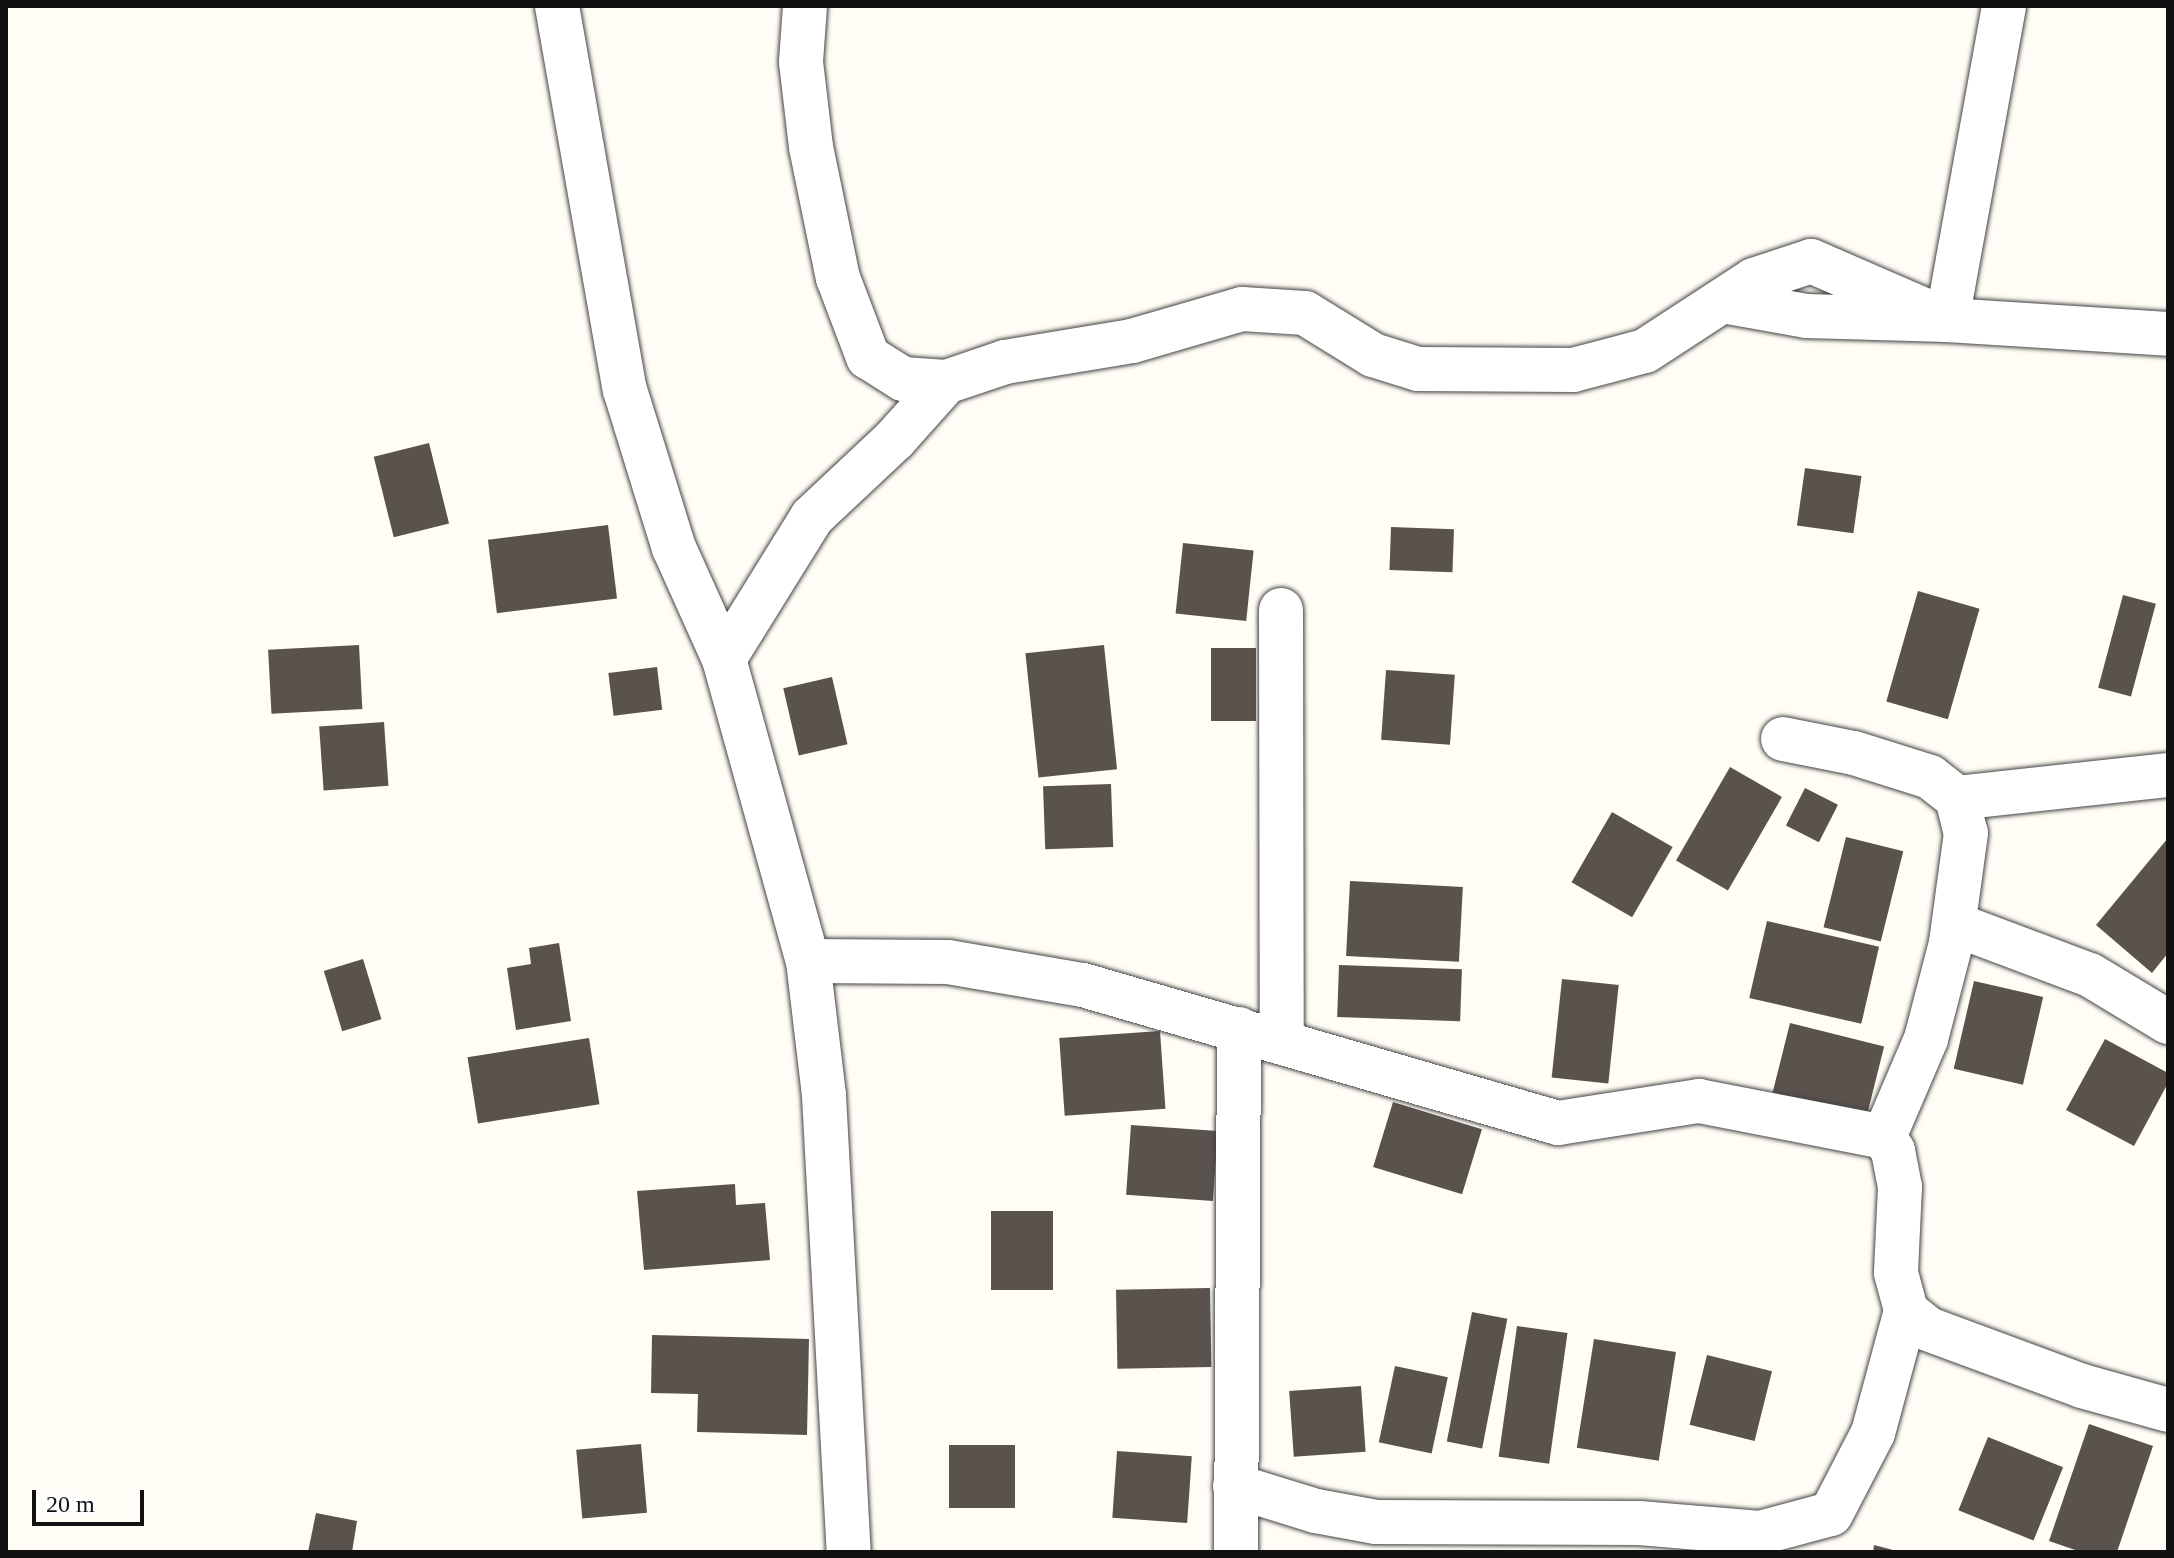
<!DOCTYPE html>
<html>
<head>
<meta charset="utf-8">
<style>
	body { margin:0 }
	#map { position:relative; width:2174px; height:1558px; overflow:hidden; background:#fffdf5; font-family:"Times New Roman",serif }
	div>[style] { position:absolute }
	.building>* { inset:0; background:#5a524d; transform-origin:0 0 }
	.roads { filter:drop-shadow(0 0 2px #444) drop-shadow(0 0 2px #444) }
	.street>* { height:44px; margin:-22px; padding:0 22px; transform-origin:22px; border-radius:22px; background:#fff }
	span { translate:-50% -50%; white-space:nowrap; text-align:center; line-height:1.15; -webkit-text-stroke:8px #fff; paint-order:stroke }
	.frame { position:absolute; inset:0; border:8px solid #111; pointer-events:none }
	.scale { position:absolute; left:32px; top:1490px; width:112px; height:36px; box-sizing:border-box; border:4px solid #111; border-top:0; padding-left:10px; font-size:24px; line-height:28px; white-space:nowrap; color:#111; -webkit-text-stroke:6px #fff; paint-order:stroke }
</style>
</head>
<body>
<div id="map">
	<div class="building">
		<i style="left:429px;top:443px;width:83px;height:57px;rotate:76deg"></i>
		<i style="left:1805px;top:468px;width:57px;height:58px;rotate:8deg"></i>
		<i style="left:608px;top:525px;width:74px;height:121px;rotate:83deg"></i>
		<i style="left:1391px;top:527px;width:63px;height:43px;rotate:2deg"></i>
		<i style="left:1183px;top:543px;width:71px;height:71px;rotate:6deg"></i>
		<i style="left:1918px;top:591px;width:64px;height:115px;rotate:16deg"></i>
		<i style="left:2123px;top:595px;width:34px;height:96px;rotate:15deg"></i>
		<i style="left:359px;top:645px;width:64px;height:91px;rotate:87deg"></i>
		<i style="left:1104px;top:645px;width:125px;height:79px;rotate:84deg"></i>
		<i style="left:1211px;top:648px;width:45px;height:73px"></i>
		<i style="left:657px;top:667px;width:43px;height:49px;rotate:83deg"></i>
		<i style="left:1386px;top:670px;width:69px;height:70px;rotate:4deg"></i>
		<i style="left:832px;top:677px;width:69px;height:50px;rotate:77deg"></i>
		<i style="left:384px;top:722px;width:64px;height:65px;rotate:86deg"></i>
		<i style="left:1730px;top:767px;width:60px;height:108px;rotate:30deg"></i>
		<i style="left:1111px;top:784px;width:63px;height:68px;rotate:88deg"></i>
		<i style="left:1805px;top:788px;width:37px;height:42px;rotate:27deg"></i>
		<i style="left:1612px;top:812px;width:70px;height:81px;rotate:30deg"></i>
		<i style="left:1846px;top:837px;width:59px;height:93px;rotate:14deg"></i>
		<i style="clip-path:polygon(2168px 838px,2168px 953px,2152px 973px,2096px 925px)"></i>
		<i style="left:1350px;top:881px;width:113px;height:75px;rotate:3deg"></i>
		<i style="left:1767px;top:921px;width:115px;height:79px;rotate:13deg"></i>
		<i style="clip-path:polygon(559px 943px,571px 1021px,516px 1030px,507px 968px,531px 964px,529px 948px)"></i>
		<i style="left:363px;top:959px;width:63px;height:41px;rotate:73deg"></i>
		<i style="left:1339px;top:965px;width:123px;height:52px;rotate:2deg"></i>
		<i style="left:1562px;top:979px;width:57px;height:99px;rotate:6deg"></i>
		<i style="left:1974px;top:981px;width:71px;height:90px;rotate:13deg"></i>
		<i style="left:1790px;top:1023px;width:97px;height:72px;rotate:14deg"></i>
		<i style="left:1160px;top:1031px;width:78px;height:101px;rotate:86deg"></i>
		<i style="left:589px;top:1038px;width:67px;height:123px;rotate:81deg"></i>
		<i style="clip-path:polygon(2105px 1039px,2168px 1073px,2168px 1083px,2134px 1146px,2066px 1110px)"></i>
		<i style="left:1393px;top:1102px;width:93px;height:68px;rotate:17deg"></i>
		<i style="left:1131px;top:1125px;width:87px;height:70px;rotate:4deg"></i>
		<i style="clip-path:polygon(735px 1184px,736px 1205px,765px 1203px,770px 1260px,644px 1270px,637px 1191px)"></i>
		<i style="left:991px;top:1211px;width:62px;height:79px"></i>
		<i style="left:1210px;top:1288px;width:79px;height:94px;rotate:89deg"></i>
		<i style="left:1472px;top:1312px;width:36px;height:132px;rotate:11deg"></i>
		<i style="left:1517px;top:1326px;width:51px;height:132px;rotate:8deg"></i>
		<i style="clip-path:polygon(652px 1335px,809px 1339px,807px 1435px,697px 1432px,698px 1394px,651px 1393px)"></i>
		<i style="left:1594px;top:1339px;width:83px;height:110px;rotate:9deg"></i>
		<i style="left:1707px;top:1355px;width:67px;height:72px;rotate:14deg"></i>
		<i style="left:1395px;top:1366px;width:54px;height:78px;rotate:12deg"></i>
		<i style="left:1361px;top:1386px;width:66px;height:72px;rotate:86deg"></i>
		<i style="clip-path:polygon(2089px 1424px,2153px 1446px,2117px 1552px,2081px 1552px,2049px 1541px)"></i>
		<i style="left:1988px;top:1437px;width:81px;height:79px;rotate:22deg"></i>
		<i style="left:641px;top:1444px;width:69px;height:65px;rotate:85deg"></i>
		<i style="left:949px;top:1445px;width:66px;height:63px"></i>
		<i style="left:1117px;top:1451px;width:75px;height:67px;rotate:4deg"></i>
		<i style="clip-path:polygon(316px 1513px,357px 1521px,352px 1552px,308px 1552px)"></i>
		<i style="clip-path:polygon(1874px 1545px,1897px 1551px,1897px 1552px,1873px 1552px)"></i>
	</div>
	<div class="roads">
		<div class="street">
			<i style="left:557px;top:6px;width:390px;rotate:80deg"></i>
			<i style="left:625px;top:390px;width:165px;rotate:72.8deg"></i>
			<i style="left:674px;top:548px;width:122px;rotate:65.8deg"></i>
			<i style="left:724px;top:659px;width:313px;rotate:74.5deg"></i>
			<i style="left:808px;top:961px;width:136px;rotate:83.2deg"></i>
			<i style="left:824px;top:1096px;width:457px;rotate:86.9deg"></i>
			<i style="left:805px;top:6px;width:56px;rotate:94.1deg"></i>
			<i style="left:801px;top:62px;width:86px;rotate:83.3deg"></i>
			<i style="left:811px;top:147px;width:134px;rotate:78.4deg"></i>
			<i style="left:838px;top:278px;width:85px;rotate:69.2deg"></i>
			<i style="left:868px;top:357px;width:41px;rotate:32.2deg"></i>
			<i style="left:903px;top:379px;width:43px;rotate:4deg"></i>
			<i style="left:946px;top:382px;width:62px;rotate:-18.7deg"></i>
			<i style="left:1005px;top:362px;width:129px;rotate:-9.4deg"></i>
			<i style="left:1132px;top:341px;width:115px;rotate:-16.2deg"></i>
			<i style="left:1242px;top:309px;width:63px;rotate:3.6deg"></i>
			<i style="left:1305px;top:313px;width:80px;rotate:31.7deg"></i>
			<i style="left:1373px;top:355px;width:47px;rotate:17.3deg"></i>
			<i style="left:1418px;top:369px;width:155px;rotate:0.4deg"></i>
			<i style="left:1573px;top:370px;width:74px;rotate:-14.8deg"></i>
			<i style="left:1645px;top:351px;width:130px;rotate:-33.1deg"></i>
			<i style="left:1754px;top:280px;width:60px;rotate:-18.4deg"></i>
			<i style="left:1811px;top:261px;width:148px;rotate:23.5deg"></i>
			<i style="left:1947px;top:320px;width:221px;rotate:3.6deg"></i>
			<i style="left:1723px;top:301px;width:84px;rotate:10.2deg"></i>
			<i style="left:1806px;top:316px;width:141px;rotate:1.6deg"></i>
			<i style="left:1947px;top:320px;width:319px;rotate:-79.7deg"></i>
			<i style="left:1281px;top:610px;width:432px;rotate:89.9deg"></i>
			<i style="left:724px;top:659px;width:167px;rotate:-58.2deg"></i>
			<i style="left:812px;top:517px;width:114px;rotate:-43.2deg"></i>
			<i style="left:895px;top:439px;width:76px;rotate:-48.2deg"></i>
			<i style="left:1783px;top:739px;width:72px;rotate:11.2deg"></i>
			<i style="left:1854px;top:753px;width:80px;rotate:17.5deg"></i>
			<i style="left:1930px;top:777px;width:34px;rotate:38deg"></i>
			<i style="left:1957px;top:798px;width:36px;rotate:76deg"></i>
			<i style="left:1966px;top:833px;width:111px;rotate:97.8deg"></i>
			<i style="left:1951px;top:943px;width:99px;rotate:104.6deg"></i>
			<i style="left:1926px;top:1039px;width:107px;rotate:113.2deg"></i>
			<i style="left:1957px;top:798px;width:212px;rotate:-6.2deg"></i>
			<i style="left:1954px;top:924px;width:145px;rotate:20.6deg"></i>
			<i style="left:2090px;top:975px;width:91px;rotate:31.1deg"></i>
			<i style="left:808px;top:961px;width:140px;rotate:0.4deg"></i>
			<i style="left:948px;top:962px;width:137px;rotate:9.7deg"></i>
			<i style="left:1083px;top:985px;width:495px;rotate:16.2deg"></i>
			<i style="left:1558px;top:1123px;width:143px;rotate:-8.9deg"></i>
			<i style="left:1699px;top:1101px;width:188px;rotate:11deg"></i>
			<i style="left:1884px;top:1137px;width:17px;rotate:57deg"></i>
			<i style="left:1893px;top:1151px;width:37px;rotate:79deg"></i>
			<i style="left:1900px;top:1187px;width:86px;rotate:92.7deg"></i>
			<i style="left:1896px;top:1273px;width:39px;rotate:75deg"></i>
			<i style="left:1906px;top:1311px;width:28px;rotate:39deg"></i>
			<i style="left:1928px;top:1329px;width:164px;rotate:20.3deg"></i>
			<i style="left:2082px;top:1386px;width:89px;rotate:15.6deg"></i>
			<i style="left:1235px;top:1486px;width:85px;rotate:17.2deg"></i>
			<i style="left:1316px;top:1511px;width:61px;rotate:10.4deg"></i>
			<i style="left:1376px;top:1522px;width:263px;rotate:0.2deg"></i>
			<i style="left:1639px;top:1523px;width:121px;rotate:4.7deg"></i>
			<i style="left:1760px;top:1533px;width:73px;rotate:-15deg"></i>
			<i style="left:1831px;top:1514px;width:91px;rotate:-62.6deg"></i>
			<i style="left:1873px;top:1433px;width:126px;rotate:-74.9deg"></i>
			<i style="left:1236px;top:1552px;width:523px;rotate:-89.67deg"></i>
		</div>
	</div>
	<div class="frame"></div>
	<div class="scale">20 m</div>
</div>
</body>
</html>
